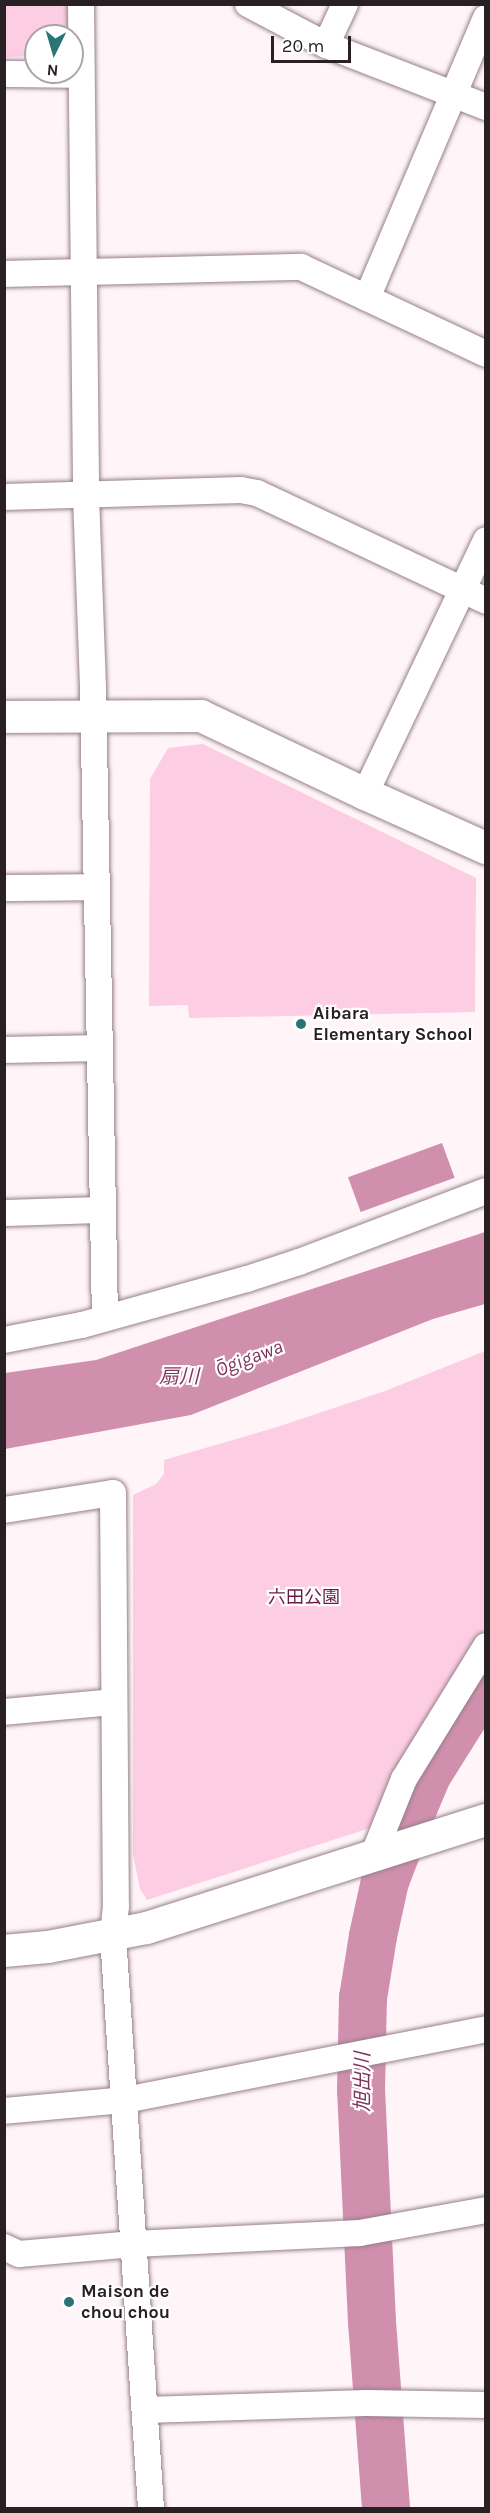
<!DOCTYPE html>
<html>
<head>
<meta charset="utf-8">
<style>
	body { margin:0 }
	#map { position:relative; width:490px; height:2513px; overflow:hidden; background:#fff5f9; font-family:Karla,"Noto Sans JP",sans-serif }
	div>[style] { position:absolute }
	.green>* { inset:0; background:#fdcde3 }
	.water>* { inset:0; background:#d18fae; transform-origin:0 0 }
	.river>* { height:48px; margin:-24px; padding:0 24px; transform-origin:24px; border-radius:24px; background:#d18fae }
	.roads { filter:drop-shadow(0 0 2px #97808a) drop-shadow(0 0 2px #97808a) }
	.minor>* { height:26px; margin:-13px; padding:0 13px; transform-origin:13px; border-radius:13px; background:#fff }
	.tertiary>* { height:32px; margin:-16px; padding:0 16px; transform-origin:16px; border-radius:16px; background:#fff }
	.dots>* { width:16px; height:16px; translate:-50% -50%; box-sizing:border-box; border:3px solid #fff; border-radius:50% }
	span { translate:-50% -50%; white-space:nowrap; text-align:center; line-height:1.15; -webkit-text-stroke:4.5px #fff; paint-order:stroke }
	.poi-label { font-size:18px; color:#292024; font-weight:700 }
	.left { translate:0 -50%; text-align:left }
	.park-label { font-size:18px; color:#691c48 }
	.water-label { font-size:20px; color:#82345e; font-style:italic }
	.frame { position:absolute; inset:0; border:6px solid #292024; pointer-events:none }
	.north { position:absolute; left:24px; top:24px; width:60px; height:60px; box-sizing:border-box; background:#fff; border:2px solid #a9a6a7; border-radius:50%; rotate:185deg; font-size:16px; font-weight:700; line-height:24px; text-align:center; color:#292024 }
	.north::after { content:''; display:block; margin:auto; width:21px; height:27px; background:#2a7475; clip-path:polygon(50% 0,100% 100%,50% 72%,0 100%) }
	.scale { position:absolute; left:271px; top:36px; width:80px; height:27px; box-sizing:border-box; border:3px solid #292024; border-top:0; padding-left:8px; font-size:18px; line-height:21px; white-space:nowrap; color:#292024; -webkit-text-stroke:4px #fff; paint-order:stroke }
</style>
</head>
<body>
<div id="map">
	<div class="green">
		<i style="clip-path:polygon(4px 5px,70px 5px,71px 36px,36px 36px,36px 56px,5px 57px)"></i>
		<i style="clip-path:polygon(203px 744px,476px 878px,475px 1012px,189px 1018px,188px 1005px,149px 1006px,150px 779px,168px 748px)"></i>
		<i style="clip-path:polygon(485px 1351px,485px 1629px,406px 1757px,370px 1828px,147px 1900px,140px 1889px,133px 1854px,133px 1495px,156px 1484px,164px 1474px,164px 1460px,277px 1427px,385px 1391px)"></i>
	</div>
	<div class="water">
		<i style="left:442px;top:1143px;width:37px;height:100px;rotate:70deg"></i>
		<i style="clip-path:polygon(485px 1232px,485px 1304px,433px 1319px,191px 1415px,5px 1449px,5px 1373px,96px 1360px)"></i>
	</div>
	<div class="river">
		<i style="left:386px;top:2508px;width:187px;rotate:-94.3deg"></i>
		<i style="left:372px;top:2322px;width:231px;rotate:-92.7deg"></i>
		<i style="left:361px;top:2091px;width:93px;rotate:-88.8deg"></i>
		<i style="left:363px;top:1998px;width:63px;rotate:-80.8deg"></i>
		<i style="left:373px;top:1936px;width:56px;rotate:-77.7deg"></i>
		<i style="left:385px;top:1881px;width:80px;rotate:-68.9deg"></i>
		<i style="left:414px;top:1806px;width:34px;rotate:-67deg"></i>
		<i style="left:427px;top:1775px;width:111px;rotate:-57.9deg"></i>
	</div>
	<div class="roads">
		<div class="minor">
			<i style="left:81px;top:4px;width:492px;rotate:89.4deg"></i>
			<i style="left:86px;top:496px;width:192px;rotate:87.9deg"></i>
			<i style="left:93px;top:688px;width:630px;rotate:88.91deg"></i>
			<i style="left:248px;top:4px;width:88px;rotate:27.7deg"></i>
			<i style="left:326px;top:45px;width:172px;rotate:21.2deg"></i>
			<i style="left:326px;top:45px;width:45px;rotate:-65.1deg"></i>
			<i style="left:4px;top:74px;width:77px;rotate:0.7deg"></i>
			<i style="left:4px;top:274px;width:297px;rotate:-1.4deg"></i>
			<i style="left:301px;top:267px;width:204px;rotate:25.2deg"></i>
			<i style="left:367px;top:298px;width:304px;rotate:-67deg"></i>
			<i style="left:4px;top:497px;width:237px;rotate:-1.7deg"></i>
			<i style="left:241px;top:490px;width:16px;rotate:11deg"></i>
			<i style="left:257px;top:493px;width:253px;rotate:25.2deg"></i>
			<i style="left:365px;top:794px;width:281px;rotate:-64.5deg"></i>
			<i style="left:4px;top:888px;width:93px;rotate:-0.6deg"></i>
			<i style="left:4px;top:1050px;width:96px;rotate:-1.2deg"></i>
			<i style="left:4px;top:1213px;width:98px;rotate:-1.8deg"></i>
			<i style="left:4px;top:1340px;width:79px;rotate:-10.9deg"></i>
			<i style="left:82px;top:1325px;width:171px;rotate:-15.6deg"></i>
			<i style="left:247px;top:1279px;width:55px;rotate:-18.1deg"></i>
			<i style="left:299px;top:1262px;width:200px;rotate:-20.8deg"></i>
			<i style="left:4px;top:1510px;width:110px;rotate:-8.9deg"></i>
			<i style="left:113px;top:1493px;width:413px;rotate:89.6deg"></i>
			<i style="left:116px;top:1906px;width:30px;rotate:96deg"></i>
			<i style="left:113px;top:1936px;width:573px;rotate:86.2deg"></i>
			<i style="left:4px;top:1712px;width:110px;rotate:-5.2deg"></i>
			<i style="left:373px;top:1856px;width:83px;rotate:-68.1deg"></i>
			<i style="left:404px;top:1779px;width:156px;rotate:-58.3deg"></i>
			<i style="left:4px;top:2111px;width:121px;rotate:-5.2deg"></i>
			<i style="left:125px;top:2100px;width:368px;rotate:-11.1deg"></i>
			<i style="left:4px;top:2247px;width:17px;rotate:25deg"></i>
			<i style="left:19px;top:2254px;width:115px;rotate:-5deg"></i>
			<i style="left:134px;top:2244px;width:226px;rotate:-2.8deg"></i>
			<i style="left:360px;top:2233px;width:128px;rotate:-10.3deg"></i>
			<i style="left:146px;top:2410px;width:220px;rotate:-1.8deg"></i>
			<i style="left:366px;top:2403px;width:120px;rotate:1deg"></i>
		</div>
		<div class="tertiary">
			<i style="left:4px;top:717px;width:197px;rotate:-0.3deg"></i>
			<i style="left:201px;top:716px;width:182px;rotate:25.4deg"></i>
			<i style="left:365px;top:794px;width:133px;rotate:24.1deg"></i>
			<i style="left:4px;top:1951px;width:44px;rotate:-5.2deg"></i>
			<i style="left:48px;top:1947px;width:101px;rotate:-10.9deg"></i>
			<i style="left:147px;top:1928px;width:356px;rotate:-17.7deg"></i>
		</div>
	</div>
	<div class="dots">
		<i style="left:301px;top:1024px;background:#2a7475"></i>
		<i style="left:69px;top:2302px;background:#2a7475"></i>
	</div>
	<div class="poi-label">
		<span class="left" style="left:313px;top:1024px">Aibara<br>Elementary School</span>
		<span class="left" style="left:81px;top:2302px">Maison de<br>chou chou</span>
	</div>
	<div class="park-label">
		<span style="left:304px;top:1597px">六田公園</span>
	</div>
	<div class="water-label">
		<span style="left:249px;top:1358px;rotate:-21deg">Ōgigawa</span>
		<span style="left:179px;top:1376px">扇川</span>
		<span style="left:362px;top:2082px;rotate:-90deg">旭出川</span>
	</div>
	<div class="frame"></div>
	<div class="north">N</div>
	<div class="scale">20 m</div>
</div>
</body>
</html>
